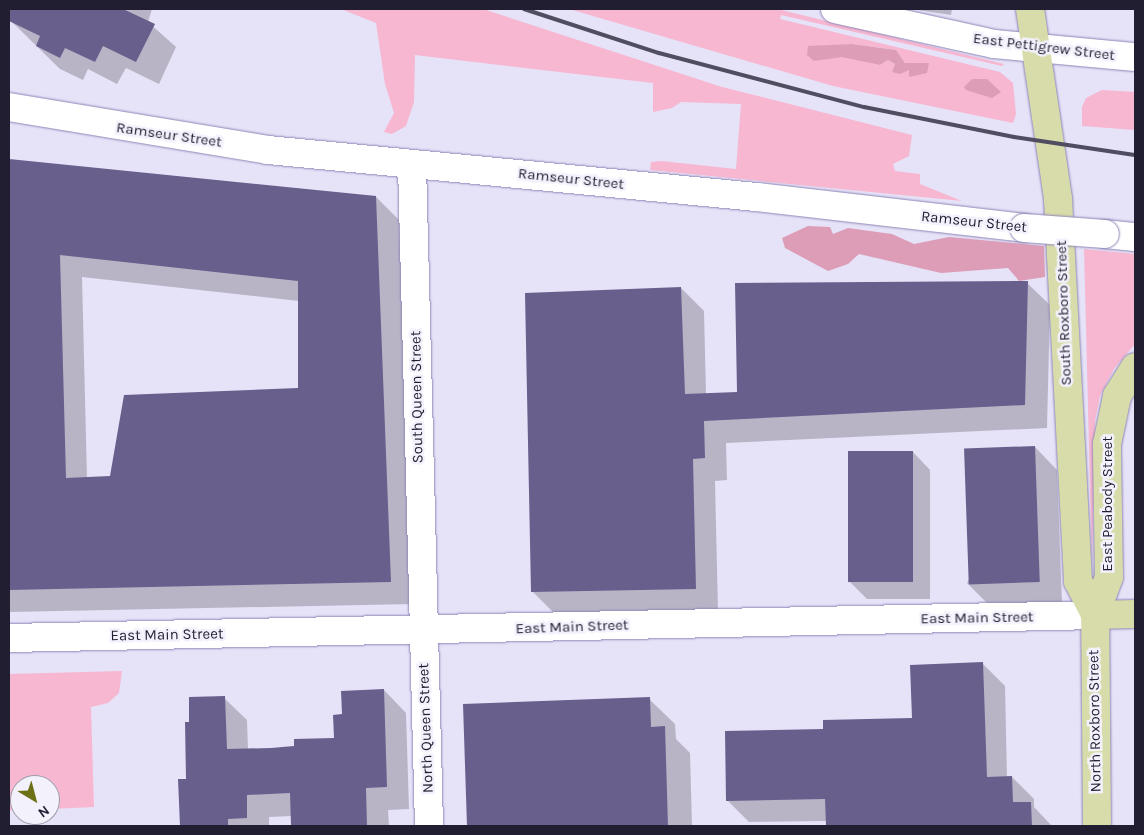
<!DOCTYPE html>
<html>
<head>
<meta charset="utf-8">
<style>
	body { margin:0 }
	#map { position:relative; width:1144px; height:835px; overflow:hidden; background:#e6e2f8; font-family:Karla,sans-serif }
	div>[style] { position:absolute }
	.green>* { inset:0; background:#f7b7d1 }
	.forest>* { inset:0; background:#dd9db7 }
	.shadow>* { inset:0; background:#0003 }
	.building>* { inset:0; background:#685f8d; transform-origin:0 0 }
	.roads { filter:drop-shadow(0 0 1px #8e85b6) drop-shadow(0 0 1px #8e85b6) }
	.minor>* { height:28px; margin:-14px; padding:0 14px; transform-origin:14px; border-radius:14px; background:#fff }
	.major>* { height:28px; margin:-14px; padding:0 14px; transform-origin:14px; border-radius:14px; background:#d8dcab }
	.rail>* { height:4px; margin:-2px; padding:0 2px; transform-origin:2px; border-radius:2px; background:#514d61 }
	.bridges { filter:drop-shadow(0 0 1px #8e85b6) drop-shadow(0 0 1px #8e85b6) }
	.minor-bridge>* { height:28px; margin:-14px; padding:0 14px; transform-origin:14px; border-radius:14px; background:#fff }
	span { translate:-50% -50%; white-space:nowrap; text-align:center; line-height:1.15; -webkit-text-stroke:5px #f3f1fc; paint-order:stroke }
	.street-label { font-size:15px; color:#221e31 }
	.frame { position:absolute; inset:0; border:10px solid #221e31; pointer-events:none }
	.north { position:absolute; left:10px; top:775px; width:50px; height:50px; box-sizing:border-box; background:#f3f1fc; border:1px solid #9f9dab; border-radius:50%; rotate:143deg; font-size:14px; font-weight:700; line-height:20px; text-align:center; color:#221e31 }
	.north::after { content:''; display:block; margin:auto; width:18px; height:22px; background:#6c7117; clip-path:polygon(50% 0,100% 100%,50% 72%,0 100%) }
</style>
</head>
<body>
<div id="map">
	<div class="green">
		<i style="clip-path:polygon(341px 9px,483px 9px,722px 87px,912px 135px,909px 156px,893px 164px,895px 171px,920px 174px,920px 184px,962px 201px,650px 170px,651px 162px,661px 161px,736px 169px,741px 104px,681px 102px,672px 108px,653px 112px,653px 83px,415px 55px,414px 102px,406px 126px,392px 134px,384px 132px,394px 113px,385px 84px,376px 23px)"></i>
		<i style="clip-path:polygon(evenodd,569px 9px,777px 9px,1004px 64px,1002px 66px,781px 15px,780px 19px,1000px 72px,1013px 83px,1016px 114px,1013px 123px,833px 86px,569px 9px,852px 44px,896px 50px,905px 63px,911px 63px,909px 76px,909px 69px,892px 72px,895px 64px,888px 60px,880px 65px,808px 47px,852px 44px)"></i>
		<i style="clip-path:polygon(1102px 90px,1135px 92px,1135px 130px,1082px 126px,1082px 107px,1086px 98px)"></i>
		<i style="clip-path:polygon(1084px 249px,1135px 254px,1135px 344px,1114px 369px,1100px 396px,1095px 421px,1092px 567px)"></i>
		<i style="clip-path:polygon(122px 671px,119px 693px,108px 703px,91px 707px,94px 807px,50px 809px,50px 785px,20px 785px,20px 810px,9px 810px,9px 674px)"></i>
	</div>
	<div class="forest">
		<i style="clip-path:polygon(852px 44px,896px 50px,905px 63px,929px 63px,927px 73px,909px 77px,909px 70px,900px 74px,892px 72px,895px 64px,888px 60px,880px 65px,842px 57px,814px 61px,807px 55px,808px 46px)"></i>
		<i style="clip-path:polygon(972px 79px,987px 79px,1001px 92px,992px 98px,966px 90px,964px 87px)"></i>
		<i style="clip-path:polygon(808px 226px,830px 227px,833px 234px,848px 228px,892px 234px,914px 244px,949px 237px,1044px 246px,1045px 277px,1019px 281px,1008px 268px,941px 273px,859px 254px,848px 264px,828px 271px,785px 248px,782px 238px)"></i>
	</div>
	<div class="shadow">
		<i style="clip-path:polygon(13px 9px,152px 9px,148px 22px,176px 47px,159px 84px,126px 68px,117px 84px,88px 69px,83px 80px,60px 69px,11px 21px,16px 10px)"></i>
		<i style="clip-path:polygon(911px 9px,952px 9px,951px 15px)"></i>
		<i style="clip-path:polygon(evenodd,9px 160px,376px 197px,399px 220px,413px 604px,9px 612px,9px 160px,82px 277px,299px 301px,300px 389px,111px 477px,87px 478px,82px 277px)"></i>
		<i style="clip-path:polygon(1027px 283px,1050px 305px,1047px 428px,726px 443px,727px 480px,715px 481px,718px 611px,555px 614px,532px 591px,681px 288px,704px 311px,706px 394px,738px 393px)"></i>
		<i style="clip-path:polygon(1035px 447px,1057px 470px,1062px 604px,990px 606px,967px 583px)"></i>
		<i style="clip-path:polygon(913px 452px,930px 470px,930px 599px,867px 599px,849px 581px)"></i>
		<i style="clip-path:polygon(983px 664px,1005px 686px,1007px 778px,1012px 777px,1034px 799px,1034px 807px,1052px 826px,827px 826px,827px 821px,749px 822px,727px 800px,824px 730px,913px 719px)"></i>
		<i style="clip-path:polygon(384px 690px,406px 713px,409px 809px,388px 810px,389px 826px,292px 826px,292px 816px,269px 817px,269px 826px,181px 826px,180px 780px,188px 780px,191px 724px,224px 698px,247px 720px,248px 750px,295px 747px,336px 739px,343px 716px)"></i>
		<i style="clip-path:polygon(649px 699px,675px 724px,676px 739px,690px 753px,692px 826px,468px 826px,464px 706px)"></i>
	</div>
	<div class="building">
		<i style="clip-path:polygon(9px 9px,123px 9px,155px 24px,136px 62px,103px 46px,95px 62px,65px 48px,60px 58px,36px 46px,40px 36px,9px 21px)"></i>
		<i style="clip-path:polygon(evenodd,9px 159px,376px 196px,391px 582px,9px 590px,9px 159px,60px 255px,298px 281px,298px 388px,124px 395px,110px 476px,66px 478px,60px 255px)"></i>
		<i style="clip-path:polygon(1028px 281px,1025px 405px,704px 421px,705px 458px,693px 459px,696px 589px,531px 592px,525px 293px,681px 287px,685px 394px,737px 392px,735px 283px)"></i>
		<i style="left:1035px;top:446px;width:136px;height:71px;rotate:88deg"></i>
		<i style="left:848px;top:451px;width:65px;height:131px"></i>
		<i style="clip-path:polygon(983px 662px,987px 777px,1012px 776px,1013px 802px,1031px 802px,1032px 826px,826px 826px,825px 799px,726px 801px,725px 731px,823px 729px,823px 720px,912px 718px,910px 665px)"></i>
		<i style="clip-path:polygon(384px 689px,387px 787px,366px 788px,367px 826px,291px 826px,290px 793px,247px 795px,247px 818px,228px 819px,228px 826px,180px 826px,178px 779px,186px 779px,185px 722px,189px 722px,189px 697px,225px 696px,227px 749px,271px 748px,294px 746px,294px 739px,334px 738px,333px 715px,342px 714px,341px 691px)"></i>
		<i style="clip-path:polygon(650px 697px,651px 727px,665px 726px,668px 826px,467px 826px,463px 704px)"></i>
	</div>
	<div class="roads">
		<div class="minor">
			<i style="left:835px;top:9px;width:163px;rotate:12.4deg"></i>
			<i style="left:994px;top:44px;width:142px;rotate:5.3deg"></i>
			<i style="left:9px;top:107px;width:263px;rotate:9.4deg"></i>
			<i style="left:268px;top:150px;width:491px;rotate:5.5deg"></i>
			<i style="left:757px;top:197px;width:269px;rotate:6.6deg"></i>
			<i style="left:412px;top:164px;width:662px;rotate:88.53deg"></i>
			<i style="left:1105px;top:234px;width:30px;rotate:6deg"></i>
			<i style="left:9px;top:638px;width:1086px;rotate:-1.21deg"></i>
		</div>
		<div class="major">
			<i style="left:1030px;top:9px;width:192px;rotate:81.6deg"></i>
			<i style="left:1058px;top:199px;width:383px;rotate:87deg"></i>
			<i style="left:1078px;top:581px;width:38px;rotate:63deg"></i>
			<i style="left:1095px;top:615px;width:40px;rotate:-1.4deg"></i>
			<i style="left:1097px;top:826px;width:211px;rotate:-90.5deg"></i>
			<i style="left:1095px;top:615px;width:40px;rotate:-69.8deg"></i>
			<i style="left:1109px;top:577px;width:133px;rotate:-90.9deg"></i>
			<i style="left:1107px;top:444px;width:49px;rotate:-78.2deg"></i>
			<i style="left:1117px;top:396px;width:34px;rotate:-58deg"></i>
		</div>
	</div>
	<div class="rail">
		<i style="left:524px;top:9px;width:142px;rotate:18.1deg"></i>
		<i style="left:659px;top:53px;width:212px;rotate:14.8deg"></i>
		<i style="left:864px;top:107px;width:153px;rotate:11.3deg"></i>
		<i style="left:1014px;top:137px;width:122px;rotate:8.5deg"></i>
	</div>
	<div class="bridges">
		<div class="minor-bridge">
			<i style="left:1024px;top:228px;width:81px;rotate:4.2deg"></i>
		</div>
	</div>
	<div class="street-label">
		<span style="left:1044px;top:47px;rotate:7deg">East Pettigrew Street</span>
		<span style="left:169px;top:135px;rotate:8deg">Ramseur Street</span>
		<span style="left:571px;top:179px;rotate:6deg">Ramseur Street</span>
		<span style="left:974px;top:222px;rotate:6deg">Ramseur Street</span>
		<span style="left:1064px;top:313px;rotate:-92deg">South Roxboro Street</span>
		<span style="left:417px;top:397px;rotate:-91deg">South Queen Street</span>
		<span style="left:1108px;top:504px;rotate:-90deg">East Peabody Street</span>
		<span style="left:977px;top:618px;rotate:-1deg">East Main Street</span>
		<span style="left:572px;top:627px;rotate:-2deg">East Main Street</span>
		<span style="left:167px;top:635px;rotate:-1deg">East Main Street</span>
		<span style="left:1095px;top:721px;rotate:-91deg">North Roxboro Street</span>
		<span style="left:426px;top:728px;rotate:-92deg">North Queen Street</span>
	</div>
	<div class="frame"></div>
	<div class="north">N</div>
</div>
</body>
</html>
